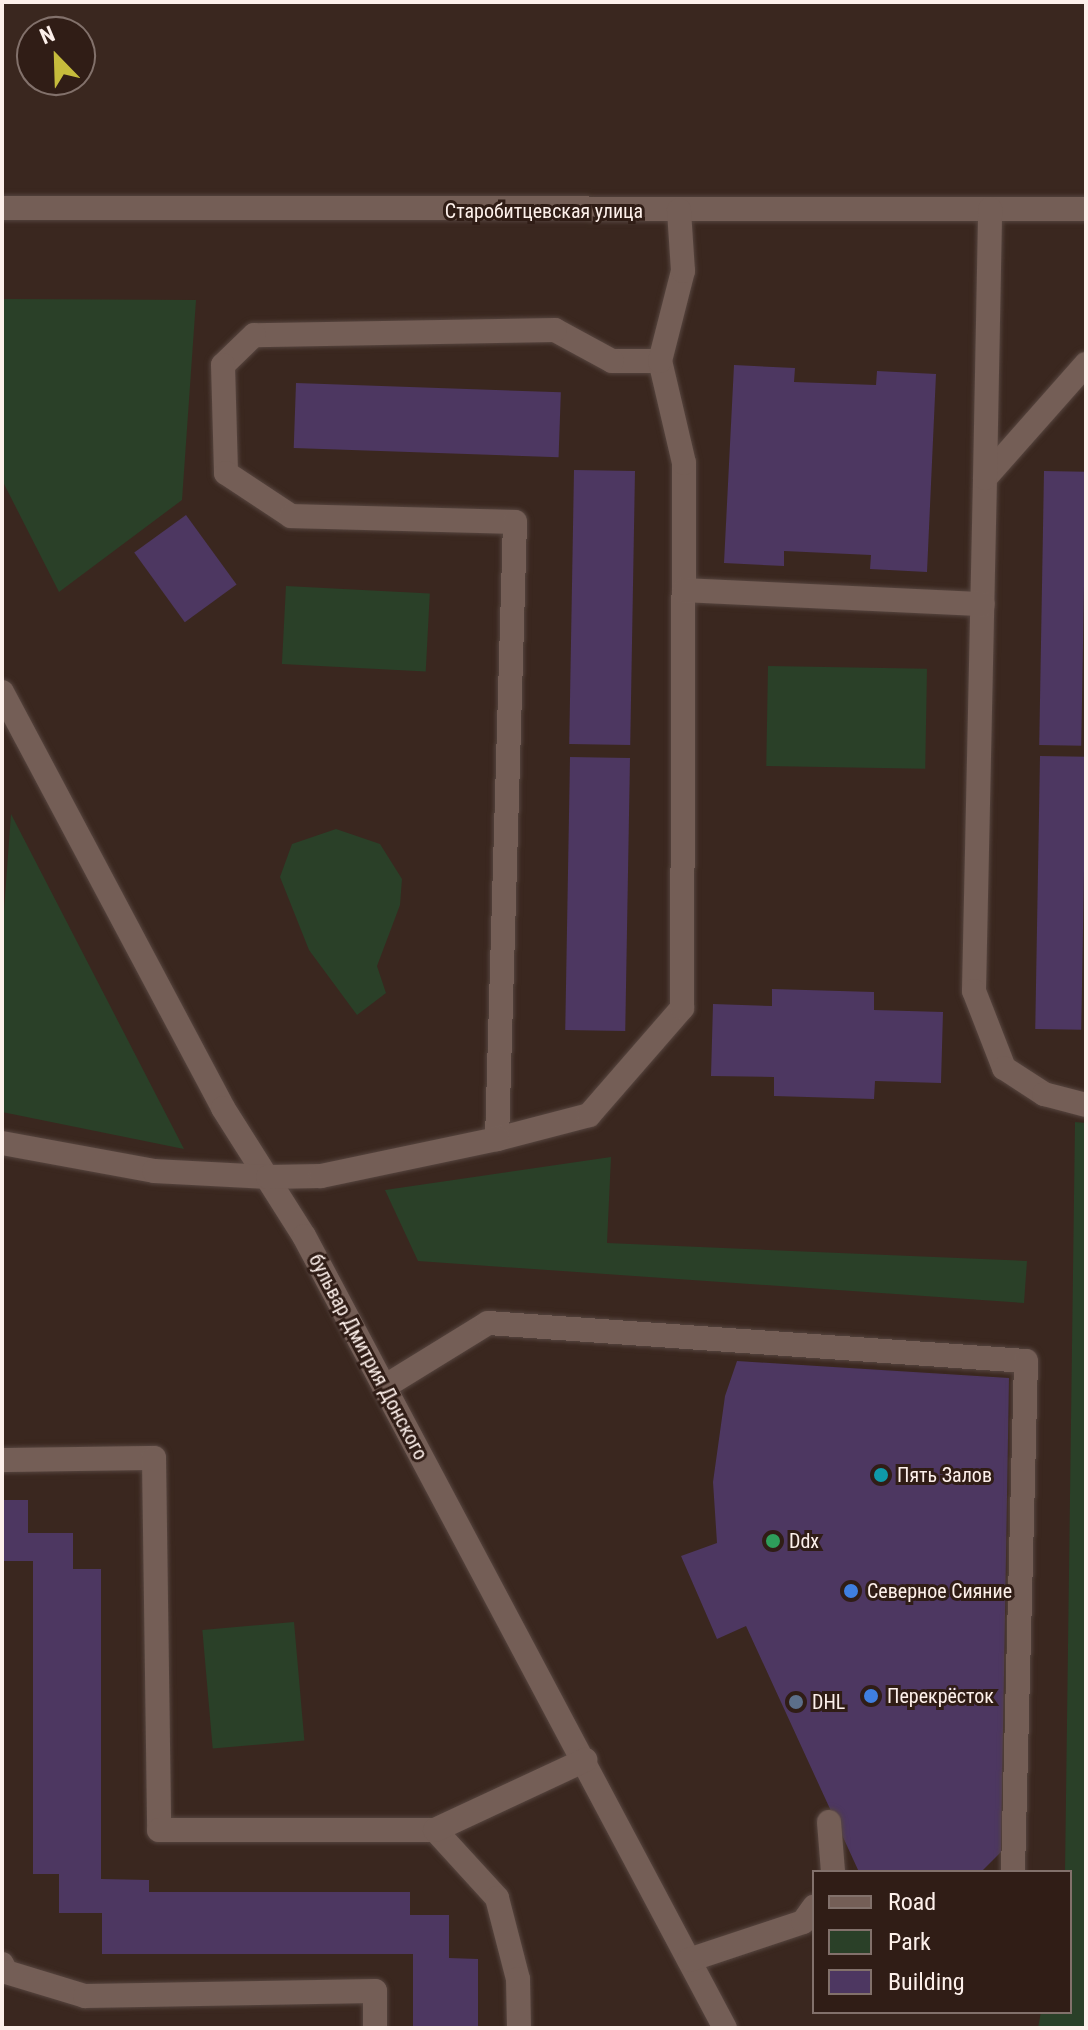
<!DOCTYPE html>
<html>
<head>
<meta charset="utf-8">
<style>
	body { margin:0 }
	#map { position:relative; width:1088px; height:2030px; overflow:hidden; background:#3a271f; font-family:"Roboto Condensed",sans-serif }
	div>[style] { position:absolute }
	.green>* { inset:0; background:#2a4028; transform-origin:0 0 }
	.building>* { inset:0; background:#4d3761; transform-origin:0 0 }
	.roads { filter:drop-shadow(0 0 2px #56453f) drop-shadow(0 0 2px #56453f) }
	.minor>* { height:24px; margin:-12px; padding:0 12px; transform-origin:12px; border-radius:12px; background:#745e56 }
	.dots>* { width:22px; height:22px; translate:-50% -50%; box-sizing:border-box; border:4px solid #301d16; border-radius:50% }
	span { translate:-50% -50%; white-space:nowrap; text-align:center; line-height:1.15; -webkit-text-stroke:6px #301d16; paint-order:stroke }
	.street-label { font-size:20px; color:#fdf0eb }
	.poi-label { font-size:20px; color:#fdf0eb }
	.left { translate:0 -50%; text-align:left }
	.frame { position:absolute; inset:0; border:4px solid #fdf0eb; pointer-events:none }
	.legend { position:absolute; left:812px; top:1870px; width:260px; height:144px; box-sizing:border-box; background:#301d16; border:2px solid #82716b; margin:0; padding:10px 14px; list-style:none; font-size:24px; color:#fdf0eb }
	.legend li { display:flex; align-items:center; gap:16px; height:40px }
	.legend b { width:40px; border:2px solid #82716b }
	.north { position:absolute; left:16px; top:16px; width:80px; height:80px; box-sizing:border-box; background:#301d16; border:2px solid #82716b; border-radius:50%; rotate:337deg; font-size:22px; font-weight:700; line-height:32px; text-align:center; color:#fdf0eb }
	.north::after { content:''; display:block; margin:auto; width:28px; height:36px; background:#c6bc3c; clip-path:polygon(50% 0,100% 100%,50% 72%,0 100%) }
</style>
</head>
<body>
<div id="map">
	<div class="green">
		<i style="clip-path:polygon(2px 299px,196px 300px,182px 500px,59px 592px,2px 480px)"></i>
		<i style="left:286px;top:586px;width:144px;height:78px;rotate:3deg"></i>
		<i style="left:768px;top:666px;width:159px;height:100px;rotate:1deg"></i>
		<i style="clip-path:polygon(11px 814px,184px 1149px,2px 1112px,2px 938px)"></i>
		<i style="clip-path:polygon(336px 829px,380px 844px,402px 879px,400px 905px,377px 966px,386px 993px,357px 1015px,309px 950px,280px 877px,292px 844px)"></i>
		<i style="clip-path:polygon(1075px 1122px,1086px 1123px,1086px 2028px,1038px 2028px,1041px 2012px,1070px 2012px,1070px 1872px,1065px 1872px)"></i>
		<i style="clip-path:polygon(611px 1157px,607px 1243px,1027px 1261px,1024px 1303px,418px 1261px,385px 1190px)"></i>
		<i style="left:294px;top:1622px;width:119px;height:92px;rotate:85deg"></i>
	</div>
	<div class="building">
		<i style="clip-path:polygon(734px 365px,795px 368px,794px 382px,876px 385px,877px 371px,936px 374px,927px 572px,870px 569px,871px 555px,784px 551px,784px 566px,724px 563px)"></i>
		<i style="left:296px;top:383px;width:265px;height:65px;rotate:2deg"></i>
		<i style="left:574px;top:470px;width:61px;height:274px;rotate:1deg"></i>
		<i style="left:1044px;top:471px;width:42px;height:274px;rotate:1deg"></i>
		<i style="left:186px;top:515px;width:86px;height:64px;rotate:54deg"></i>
		<i style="left:1040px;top:756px;width:46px;height:273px;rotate:1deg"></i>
		<i style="left:570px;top:757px;width:60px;height:273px;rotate:1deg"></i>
		<i style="clip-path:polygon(772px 989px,874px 992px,874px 1010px,943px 1012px,941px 1083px,875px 1081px,874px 1099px,774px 1096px,774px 1077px,711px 1076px,713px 1004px,772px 1006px)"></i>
		<i style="clip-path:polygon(737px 1361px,1009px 1378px,1001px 1852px,981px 1872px,859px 1872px,746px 1626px,717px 1639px,681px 1556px,717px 1543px,713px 1482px,725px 1396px)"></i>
		<i style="clip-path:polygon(2px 1500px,28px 1500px,28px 1533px,73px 1533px,73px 1569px,101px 1569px,101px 1879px,149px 1880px,149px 1892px,410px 1892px,410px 1915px,449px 1915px,449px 1958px,478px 1959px,478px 2028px,413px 2028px,413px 1954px,102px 1954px,102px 1913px,59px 1913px,59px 1874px,33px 1874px,33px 1561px,2px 1561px)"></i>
	</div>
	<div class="roads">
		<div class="minor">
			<i style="left:2px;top:208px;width:1084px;rotate:0.05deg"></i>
			<i style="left:660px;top:361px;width:48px;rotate:180deg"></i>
			<i style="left:612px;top:361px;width:65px;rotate:-151.5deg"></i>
			<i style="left:555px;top:330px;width:301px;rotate:179deg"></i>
			<i style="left:254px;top:335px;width:43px;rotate:135.9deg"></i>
			<i style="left:223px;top:365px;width:108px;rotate:88.4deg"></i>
			<i style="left:226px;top:473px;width:78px;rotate:33.5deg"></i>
			<i style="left:291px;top:516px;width:224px;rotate:1.5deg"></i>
			<i style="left:515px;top:522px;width:617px;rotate:91.67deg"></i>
			<i style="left:497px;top:1139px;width:95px;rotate:-14.6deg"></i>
			<i style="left:589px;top:1115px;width:142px;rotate:-49deg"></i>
			<i style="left:682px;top:1008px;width:545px;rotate:-89.79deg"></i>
			<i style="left:684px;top:463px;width:105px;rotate:-103.2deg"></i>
			<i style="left:660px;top:361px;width:93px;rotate:-75.7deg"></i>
			<i style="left:683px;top:271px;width:61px;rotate:-93.8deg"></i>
			<i style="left:1086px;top:364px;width:152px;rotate:131.5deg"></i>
			<i style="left:985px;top:478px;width:513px;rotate:91.23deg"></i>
			<i style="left:974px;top:991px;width:83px;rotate:68.7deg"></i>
			<i style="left:1004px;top:1068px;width:48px;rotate:33deg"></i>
			<i style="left:1044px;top:1094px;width:43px;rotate:14.7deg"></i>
			<i style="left:985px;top:478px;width:269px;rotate:-88.9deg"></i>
			<i style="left:684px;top:590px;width:299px;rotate:2.7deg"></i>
			<i style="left:2px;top:692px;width:471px;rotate:62deg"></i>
			<i style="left:223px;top:1108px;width:151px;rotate:57.7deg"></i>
			<i style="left:304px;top:1236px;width:897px;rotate:62.01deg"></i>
			<i style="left:2px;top:1143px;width:155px;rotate:10.4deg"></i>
			<i style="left:154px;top:1171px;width:114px;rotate:3deg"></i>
			<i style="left:268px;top:1177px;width:53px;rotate:-1.1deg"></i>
			<i style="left:321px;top:1176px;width:180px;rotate:-11.9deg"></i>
			<i style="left:384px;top:1387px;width:122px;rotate:-31.6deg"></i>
			<i style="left:488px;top:1323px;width:539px;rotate:4.04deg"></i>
			<i style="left:1026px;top:1361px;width:511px;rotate:91.46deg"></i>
			<i style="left:2px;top:1460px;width:152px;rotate:-0.8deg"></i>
			<i style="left:154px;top:1458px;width:372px;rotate:89.2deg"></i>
			<i style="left:159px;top:1830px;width:276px"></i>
			<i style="left:435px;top:1830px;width:92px;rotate:47.6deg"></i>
			<i style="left:497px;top:1898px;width:84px;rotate:75.5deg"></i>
			<i style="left:518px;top:1979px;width:49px;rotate:88.8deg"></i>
			<i style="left:829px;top:1822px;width:50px;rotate:85.4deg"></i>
			<i style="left:435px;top:1830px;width:166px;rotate:-25deg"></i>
			<i style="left:689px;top:1960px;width:120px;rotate:-18.4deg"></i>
			<i style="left:803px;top:1922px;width:19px;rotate:-54deg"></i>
			<i style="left:2px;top:1964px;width:9px;rotate:63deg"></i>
			<i style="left:6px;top:1972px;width:83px;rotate:16.9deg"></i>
			<i style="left:85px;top:1996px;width:290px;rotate:-1deg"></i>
			<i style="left:375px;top:1991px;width:37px;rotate:90deg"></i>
		</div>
	</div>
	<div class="dots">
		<i style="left:881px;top:1475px;background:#0f9aa8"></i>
		<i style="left:773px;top:1541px;background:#2e9e5b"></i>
		<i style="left:851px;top:1591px;background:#3f7fe0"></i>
		<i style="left:871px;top:1696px;background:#3f7fe0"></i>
		<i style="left:796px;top:1702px;background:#5c6f8a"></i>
	</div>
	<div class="street-label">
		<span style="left:544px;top:211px">Старобитцевская улица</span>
		<span style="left:368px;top:1357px;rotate:62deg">бульвар Дмитрия Донского</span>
	</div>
	<div class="poi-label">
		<span class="left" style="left:897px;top:1475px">Пять Залов</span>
		<span class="left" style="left:789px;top:1541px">Ddx</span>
		<span class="left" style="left:867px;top:1591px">Северное Сияние</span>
		<span class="left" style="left:887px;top:1696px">Перекрёсток</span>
		<span class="left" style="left:812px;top:1702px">DHL</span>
	</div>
	<div class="frame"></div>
	<ul class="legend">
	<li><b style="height:10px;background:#745e56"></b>Road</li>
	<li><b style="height:22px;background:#2a4028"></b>Park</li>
	<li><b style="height:22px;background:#4d3761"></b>Building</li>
	</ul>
	<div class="north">N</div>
</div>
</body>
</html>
